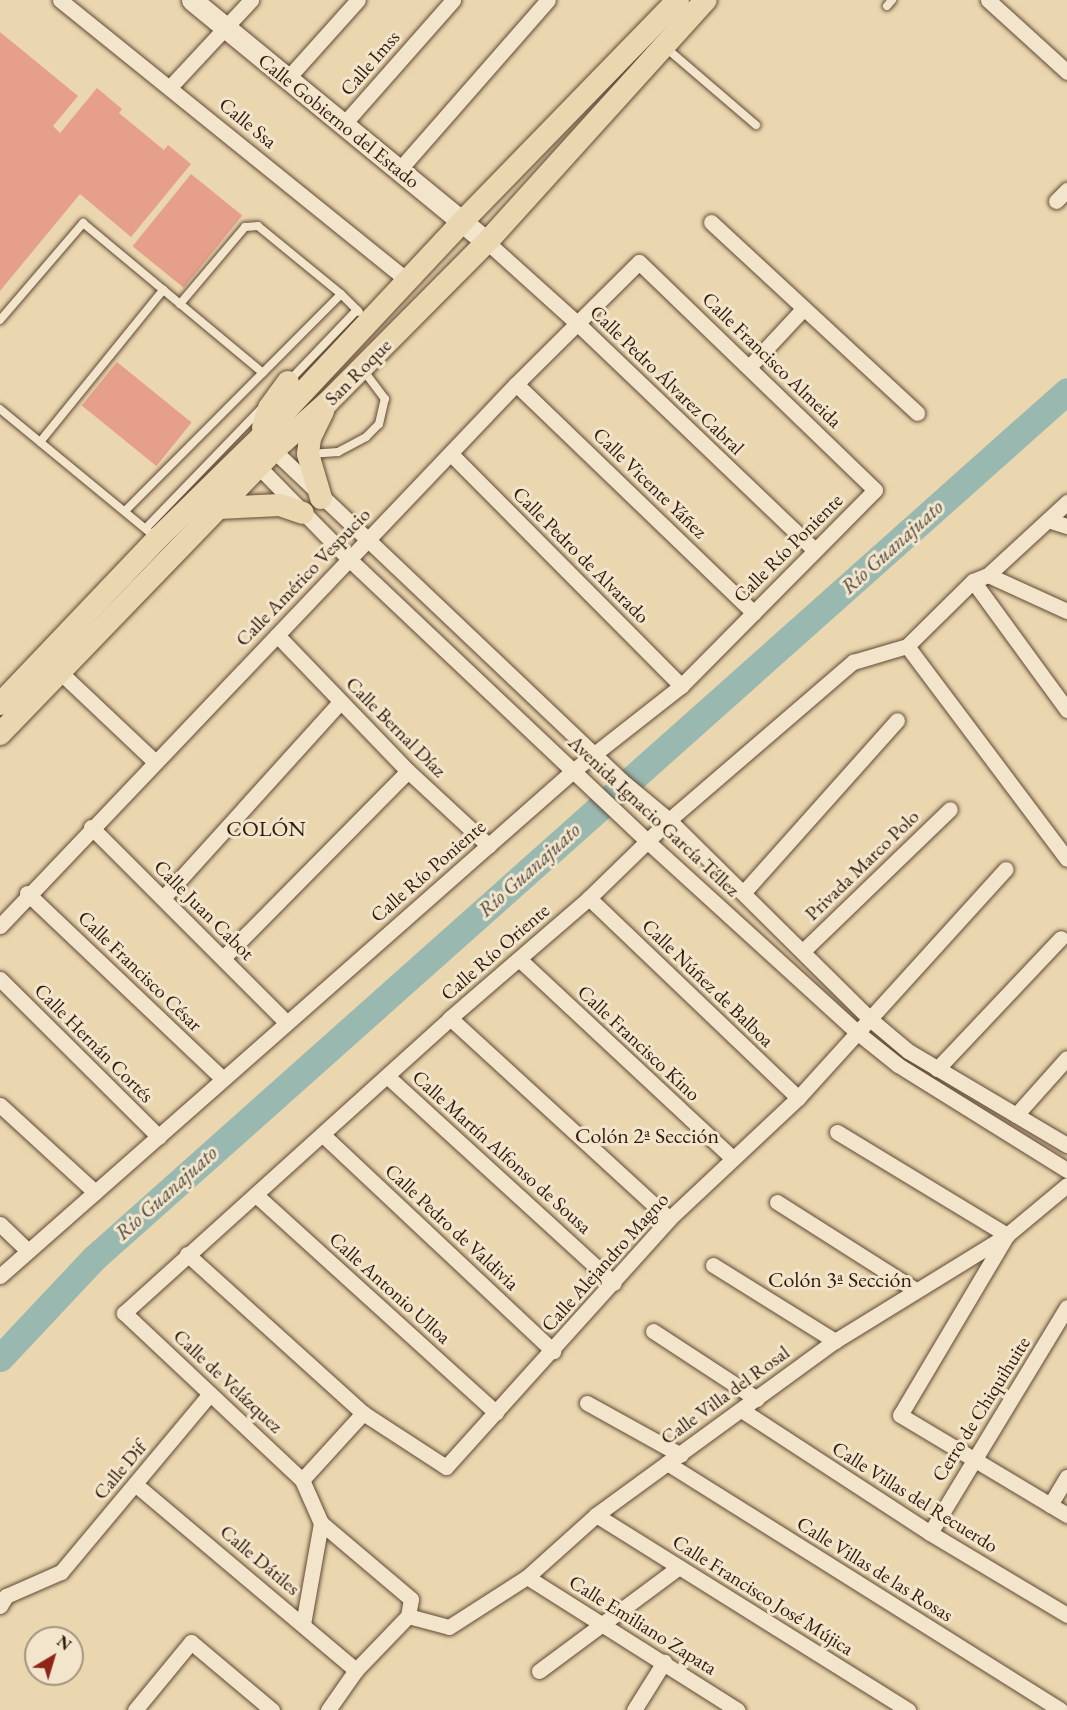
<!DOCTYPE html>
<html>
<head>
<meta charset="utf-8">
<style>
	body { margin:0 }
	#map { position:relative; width:1067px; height:1710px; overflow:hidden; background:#ebd7af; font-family:"EB Garamond",serif }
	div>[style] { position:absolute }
	.river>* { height:27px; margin:-13.5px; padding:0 13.5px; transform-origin:13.5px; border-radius:13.5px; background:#99b8b0 }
	.building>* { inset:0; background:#e59f8b; transform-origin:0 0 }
	.roads { filter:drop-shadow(0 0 2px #604936) drop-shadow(0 0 2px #604936) }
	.lane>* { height:8px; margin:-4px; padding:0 4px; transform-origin:4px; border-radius:4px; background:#f2e5cb }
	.street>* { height:15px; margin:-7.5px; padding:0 7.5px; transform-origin:7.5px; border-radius:7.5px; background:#f2e5cb }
	.secondary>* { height:21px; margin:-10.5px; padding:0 10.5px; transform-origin:10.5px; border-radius:10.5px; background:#f2e5cb }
	.primary>* { height:22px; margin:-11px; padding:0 11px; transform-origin:11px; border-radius:11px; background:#ebd7af }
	span { translate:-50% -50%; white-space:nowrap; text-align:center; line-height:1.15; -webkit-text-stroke:6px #f2e5cb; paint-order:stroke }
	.street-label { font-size:20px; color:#311a0e }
	.water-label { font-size:21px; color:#50493f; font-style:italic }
	.quarter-label { font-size:22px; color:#311a0e }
	.north { position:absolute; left:24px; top:1626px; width:60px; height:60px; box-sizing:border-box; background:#f2e5cb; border:2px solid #a5947f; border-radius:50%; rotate:38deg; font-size:16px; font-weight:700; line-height:24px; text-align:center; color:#311a0e }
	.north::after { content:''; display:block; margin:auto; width:21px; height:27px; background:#8f2418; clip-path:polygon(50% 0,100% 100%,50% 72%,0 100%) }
</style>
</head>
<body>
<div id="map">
	<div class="river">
		<i style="left:0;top:1358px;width:137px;rotate:-46.8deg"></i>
		<i style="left:94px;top:1258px;width:1303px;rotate:-41.7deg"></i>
	</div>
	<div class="building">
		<i style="clip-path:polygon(0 32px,78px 96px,53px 126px,60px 133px,97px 88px,122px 109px,119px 113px,164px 150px,168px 145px,191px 164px,131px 237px,80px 194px,0 291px)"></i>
		<i style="left:191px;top:174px;width:66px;height:93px;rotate:39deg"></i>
		<i style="left:117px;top:362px;width:96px;height:56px;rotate:39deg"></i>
	</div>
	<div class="roads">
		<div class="lane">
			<i style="left:887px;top:6px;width:8px;rotate:-50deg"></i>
			<i style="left:665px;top:47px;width:120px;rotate:40.6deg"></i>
			<i style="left:341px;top:294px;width:25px;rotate:45deg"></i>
			<i style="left:0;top:320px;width:128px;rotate:-49.4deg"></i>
			<i style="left:83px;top:223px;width:234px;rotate:39.8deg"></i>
			<i style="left:290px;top:380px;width:97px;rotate:-46.3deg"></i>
			<i style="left:0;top:409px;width:193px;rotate:39.5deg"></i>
			<i style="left:40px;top:442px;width:196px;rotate:-51deg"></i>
			<i style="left:310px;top:454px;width:28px;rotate:-4deg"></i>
			<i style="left:338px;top:452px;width:32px;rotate:-28deg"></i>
			<i style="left:366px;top:437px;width:18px;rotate:-45deg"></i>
			<i style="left:379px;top:424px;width:26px;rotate:-77deg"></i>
			<i style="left:385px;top:399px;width:38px;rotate:-127deg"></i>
			<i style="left:125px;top:511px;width:306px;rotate:-45.1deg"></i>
			<i style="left:341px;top:294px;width:107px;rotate:-140.7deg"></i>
			<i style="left:258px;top:226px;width:13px;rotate:176deg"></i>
			<i style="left:245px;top:227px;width:101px;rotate:130.2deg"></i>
			<i style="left:146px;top:528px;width:164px;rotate:-46deg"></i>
		</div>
		<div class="street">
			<i style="left:60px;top:0;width:446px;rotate:38.9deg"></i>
			<i style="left:988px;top:0;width:107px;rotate:42.3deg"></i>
			<i style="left:287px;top:79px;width:106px;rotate:-48.1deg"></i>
			<i style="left:170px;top:87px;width:119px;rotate:-47deg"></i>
			<i style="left:342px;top:126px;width:168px;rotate:-48.6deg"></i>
			<i style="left:399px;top:170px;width:226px;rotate:-48.8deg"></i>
			<i style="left:1056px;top:201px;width:16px;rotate:-45deg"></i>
			<i style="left:711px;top:222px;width:281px;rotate:42.8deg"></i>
			<i style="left:487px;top:242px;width:120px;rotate:42deg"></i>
			<i style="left:576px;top:322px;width:330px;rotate:43.7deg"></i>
			<i style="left:749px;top:367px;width:79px;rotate:-47deg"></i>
			<i style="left:516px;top:384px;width:330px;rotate:43.9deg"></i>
			<i style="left:267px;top:444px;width:489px;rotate:43.5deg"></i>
			<i style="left:622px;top:781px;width:61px;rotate:39.7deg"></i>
			<i style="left:669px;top:820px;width:283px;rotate:44.7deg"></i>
			<i style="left:870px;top:1019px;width:50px;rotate:40.1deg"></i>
			<i style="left:908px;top:1051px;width:185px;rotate:30.6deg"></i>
			<i style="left:451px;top:454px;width:327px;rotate:45.2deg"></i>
			<i style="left:253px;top:461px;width:139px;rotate:45.6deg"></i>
			<i style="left:350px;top:560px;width:409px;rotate:43.4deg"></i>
			<i style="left:647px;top:841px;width:285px;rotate:42.3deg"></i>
			<i style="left:858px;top:1033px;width:51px;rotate:38.7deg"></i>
			<i style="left:898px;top:1065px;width:199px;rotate:31.9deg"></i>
			<i style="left:1048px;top:520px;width:20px;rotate:18deg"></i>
			<i style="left:988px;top:575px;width:87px;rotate:24.5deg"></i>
			<i style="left:973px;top:581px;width:160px;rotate:53.9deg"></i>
			<i style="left:277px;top:635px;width:189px;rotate:46.1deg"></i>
			<i style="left:408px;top:771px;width:110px;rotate:42.8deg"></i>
			<i style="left:907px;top:646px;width:266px;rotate:53.1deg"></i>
			<i style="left:60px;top:672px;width:129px;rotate:43.4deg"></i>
			<i style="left:91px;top:827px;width:276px;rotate:45deg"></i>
			<i style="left:744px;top:892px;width:230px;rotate:-48.3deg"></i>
			<i style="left:27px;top:893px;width:270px;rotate:43.5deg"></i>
			<i style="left:163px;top:898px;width:264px;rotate:-47.9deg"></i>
			<i style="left:589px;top:898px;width:289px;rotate:43.7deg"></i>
			<i style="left:0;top:926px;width:748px;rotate:-46.41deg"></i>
			<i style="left:516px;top:384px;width:173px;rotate:-44.8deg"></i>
			<i style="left:639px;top:262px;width:328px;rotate:44deg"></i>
			<i style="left:875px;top:490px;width:276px;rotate:134.7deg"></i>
			<i style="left:681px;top:686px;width:136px;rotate:141.9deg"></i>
			<i style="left:574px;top:770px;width:765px;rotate:138.6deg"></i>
			<i style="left:803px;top:951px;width:204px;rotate:-44deg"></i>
			<i style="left:223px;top:958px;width:263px;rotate:-45.3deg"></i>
			<i style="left:519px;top:959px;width:290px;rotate:43deg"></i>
			<i style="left:0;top:979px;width:224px;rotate:44.8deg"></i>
			<i style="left:450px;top:1018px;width:297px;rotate:42.5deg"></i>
			<i style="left:937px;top:1069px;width:180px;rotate:-46.6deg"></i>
			<i style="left:387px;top:1076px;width:307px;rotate:42.4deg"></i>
			<i style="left:0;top:1105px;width:129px;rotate:42.5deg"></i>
			<i style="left:1016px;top:1115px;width:76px;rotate:-48.2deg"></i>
			<i style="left:837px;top:1132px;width:199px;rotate:31.2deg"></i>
			<i style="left:1007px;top:1235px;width:209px;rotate:120.7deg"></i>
			<i style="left:900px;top:1415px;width:195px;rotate:30.9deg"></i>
			<i style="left:323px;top:1135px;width:316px;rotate:43.2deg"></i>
			<i style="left:256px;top:1195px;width:324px;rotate:42.2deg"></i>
			<i style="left:777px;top:1202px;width:162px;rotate:32.4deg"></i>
			<i style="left:0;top:1224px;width:37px;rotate:44deg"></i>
			<i style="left:187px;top:1254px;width:237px;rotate:42.1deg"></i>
			<i style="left:363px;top:1413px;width:99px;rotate:33deg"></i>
			<i style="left:446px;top:1467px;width:334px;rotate:-48deg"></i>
			<i style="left:669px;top:1219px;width:177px;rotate:-43.2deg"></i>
			<i style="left:798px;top:1098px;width:309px;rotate:-47.8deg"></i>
			<i style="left:713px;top:1265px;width:144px;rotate:31.9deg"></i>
			<i style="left:653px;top:1331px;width:124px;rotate:33.2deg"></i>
			<i style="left:587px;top:1403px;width:107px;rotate:29deg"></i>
			<i style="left:743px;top:1411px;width:223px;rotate:33.1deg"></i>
			<i style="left:930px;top:1533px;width:160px;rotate:30.9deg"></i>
			<i style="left:667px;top:1463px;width:464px;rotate:32.1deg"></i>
			<i style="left:302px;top:1480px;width:91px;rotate:-47.7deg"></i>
			<i style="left:135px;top:1484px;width:289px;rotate:40.1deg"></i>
			<i style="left:1050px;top:1505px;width:33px;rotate:-59deg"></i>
			<i style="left:596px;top:1515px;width:368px;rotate:32deg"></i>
			<i style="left:930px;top:1533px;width:264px;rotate:-58.8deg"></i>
			<i style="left:527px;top:1577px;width:249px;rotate:32.3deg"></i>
			<i style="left:0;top:1606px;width:12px;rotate:-59deg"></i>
			<i style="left:6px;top:1596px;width:60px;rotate:-23.6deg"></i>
			<i style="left:61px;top:1572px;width:232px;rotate:-50.1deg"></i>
			<i style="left:408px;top:1616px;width:42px;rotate:15deg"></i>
			<i style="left:449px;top:1627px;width:93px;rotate:-32.7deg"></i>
			<i style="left:527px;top:1577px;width:93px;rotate:-41.9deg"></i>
			<i style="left:596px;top:1515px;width:296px;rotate:-36.1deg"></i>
			<i style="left:835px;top:1341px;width:202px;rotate:-31.6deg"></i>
			<i style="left:1007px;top:1235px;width:78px;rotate:-39.8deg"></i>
			<i style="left:303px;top:1624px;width:103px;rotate:-79.9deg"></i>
			<i style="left:539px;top:1671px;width:174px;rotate:-36.6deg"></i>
			<i style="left:135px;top:1710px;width:88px;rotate:-50.5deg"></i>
			<i style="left:191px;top:1642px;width:106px;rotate:40deg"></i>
			<i style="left:328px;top:1710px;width:49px;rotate:-55deg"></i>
			<i style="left:356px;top:1670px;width:75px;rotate:-46.1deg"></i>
			<i style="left:408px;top:1616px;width:17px;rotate:-80deg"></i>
			<i style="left:411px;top:1599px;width:118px;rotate:-139.8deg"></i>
			<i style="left:321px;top:1523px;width:47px;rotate:-113.8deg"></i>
			<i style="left:302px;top:1480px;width:244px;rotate:-136.8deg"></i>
			<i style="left:124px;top:1313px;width:440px;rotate:-42.1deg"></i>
			<i style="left:450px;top:1018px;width:184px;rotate:-40.8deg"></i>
			<i style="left:589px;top:898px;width:112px;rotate:-44.3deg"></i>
			<i style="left:669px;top:820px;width:243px;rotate:-40.7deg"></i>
			<i style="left:853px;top:662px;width:56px;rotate:-16.5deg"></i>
			<i style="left:907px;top:646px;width:93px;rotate:-44.6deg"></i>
			<i style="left:973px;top:581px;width:16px;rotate:-22deg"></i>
			<i style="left:988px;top:575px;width:108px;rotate:-42.7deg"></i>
			<i style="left:634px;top:1710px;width:57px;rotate:-58deg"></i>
		</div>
		<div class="secondary">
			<i style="left:192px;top:0;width:382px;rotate:39.4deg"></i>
		</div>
		<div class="primary">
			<i style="left:263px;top:427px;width:20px;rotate:-72deg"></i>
			<i style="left:269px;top:408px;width:32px;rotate:-54deg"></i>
			<i style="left:321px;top:498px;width:46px;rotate:-106.5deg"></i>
			<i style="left:308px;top:454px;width:16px;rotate:-83deg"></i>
			<i style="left:310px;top:438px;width:30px;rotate:-64deg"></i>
			<i style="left:218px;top:508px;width:62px;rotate:-2.8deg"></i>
			<i style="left:280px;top:505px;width:24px;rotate:19deg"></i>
			<i style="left:0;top:704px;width:229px;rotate:-46.4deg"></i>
			<i style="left:158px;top:538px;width:144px;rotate:-44.4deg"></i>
			<i style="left:261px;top:437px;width:294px;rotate:-46.9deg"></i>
			<i style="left:462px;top:222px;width:310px;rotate:-45.8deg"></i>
			<i style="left:0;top:734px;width:395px;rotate:-46deg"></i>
			<i style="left:274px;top:450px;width:71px;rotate:-41.6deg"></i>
			<i style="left:327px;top:403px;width:227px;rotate:-45.2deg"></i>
			<i style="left:487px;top:242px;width:326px;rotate:-47.9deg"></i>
		</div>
	</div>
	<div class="street-label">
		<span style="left:370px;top:63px;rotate:-49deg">Calle Imss</span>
		<span style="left:339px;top:121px;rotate:39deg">Calle Gobierno del Estado</span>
		<span style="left:248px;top:123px;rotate:39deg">Calle Ssa</span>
		<span style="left:772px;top:360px;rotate:44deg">Calle Francisco Almeida</span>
		<span style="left:358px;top:372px;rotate:-45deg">San Roque</span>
		<span style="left:667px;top:380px;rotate:44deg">Calle Pedro Álvarez Cabral</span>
		<span style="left:650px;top:483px;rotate:44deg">Calle Vicente Yáñez</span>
		<span style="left:788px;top:548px;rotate:-45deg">Calle Río Poniente</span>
		<span style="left:581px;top:555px;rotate:45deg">Calle Pedro de Alvarado</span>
		<span style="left:303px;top:577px;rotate:-46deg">Calle Américo Vespucio</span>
		<span style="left:396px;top:727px;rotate:45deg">Calle Bernal Díaz</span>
		<span style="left:654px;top:816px;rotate:43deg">Avenida Ignacio García Téllez</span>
		<span style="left:862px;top:865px;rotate:-44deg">Privada Marco Polo</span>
		<span style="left:428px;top:871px;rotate:-41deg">Calle Río Poniente</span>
		<span style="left:204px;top:910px;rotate:45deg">Calle Juan Cabot</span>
		<span style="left:495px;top:952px;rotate:-41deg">Calle Río Oriente</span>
		<span style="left:140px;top:971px;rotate:44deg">Calle Francisco César</span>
		<span style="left:708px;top:983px;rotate:44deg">Calle Núñez de Balboa</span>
		<span style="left:94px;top:1043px;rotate:45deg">Calle Hernán Cortés</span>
		<span style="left:639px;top:1043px;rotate:43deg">Calle Francisco Kino</span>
		<span style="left:502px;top:1152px;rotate:42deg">Calle Martín Alfonso de Sousa</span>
		<span style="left:452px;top:1227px;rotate:43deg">Calle Pedro de Valdivia</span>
		<span style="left:605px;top:1262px;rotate:-48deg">Calle Alejandro Magno</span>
		<span style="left:390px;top:1288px;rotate:42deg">Calle Antonio Ulloa</span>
		<span style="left:228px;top:1381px;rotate:43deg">Calle de Velázquez</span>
		<span style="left:725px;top:1395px;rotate:-36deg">Calle Villa del Rosal</span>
		<span style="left:981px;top:1409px;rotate:-58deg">Cerro de Chiquihuite</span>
		<span style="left:120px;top:1470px;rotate:-50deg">Calle Dif</span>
		<span style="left:915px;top:1497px;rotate:32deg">Calle Villas del Recuerdo</span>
		<span style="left:260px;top:1560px;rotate:40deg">Calle Dátiles</span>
		<span style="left:875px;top:1569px;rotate:32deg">Calle Villas de las Rosas</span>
		<span style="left:763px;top:1595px;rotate:32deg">Calle Francisco José Mújica</span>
		<span style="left:643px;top:1625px;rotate:32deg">Calle Emiliano Zapata</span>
	</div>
	<div class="water-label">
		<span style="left:892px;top:547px;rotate:-42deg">Río Guanajuato</span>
		<span style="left:529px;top:870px;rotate:-42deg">Río Guanajuato</span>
		<span style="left:166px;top:1193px;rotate:-42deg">Río Guanajuato</span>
	</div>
	<div class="quarter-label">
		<span style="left:266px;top:829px">COLÓN</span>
		<span style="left:647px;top:1136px">Colón 2ª Sección</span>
		<span style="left:840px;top:1280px">Colón 3ª Sección</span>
	</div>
	<div class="north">N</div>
</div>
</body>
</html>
